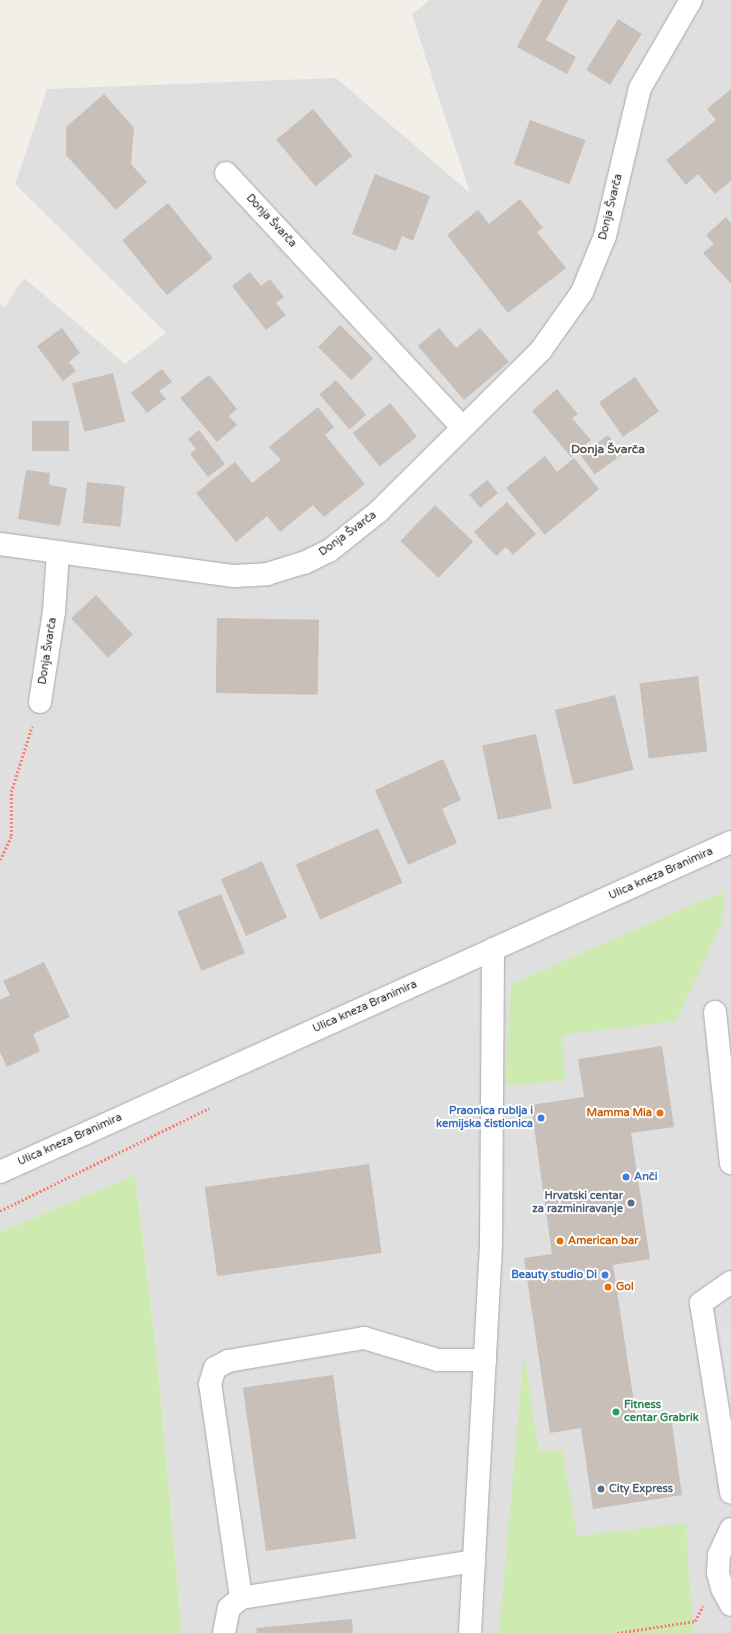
<!DOCTYPE html>
<html>
<head>
<meta charset="utf-8">
<style>
	body { margin:0 }
	#map { position:relative; width:731px; height:1633px; overflow:hidden; background:#f2efe9; font-family:"Varela Round",sans-serif }
	div>[style] { position:absolute }
	.residential>* { inset:0; background:#e0dfdf }
	.grass>* { inset:0; background:#cdebb0 }
	.parking>* { inset:0; background:#e2e2e2 }
	.building>* { inset:0; background:#c7bfb8; transform-origin:0 0 }
	.path>* { height:2.5px; margin-top:-1.25px; transform-origin:0; background:repeating-linear-gradient(90deg,#fa8072 0 2px,transparent 0 4px) }
	.roads { filter:drop-shadow(0 0 1px #a9a9a9) drop-shadow(0 0 1px #a9a9a9) }
	.minor>* { height:22px; margin:-11px; padding:0 11px; transform-origin:11px; border-radius:11px; background:#fff }
	.dots>* { width:11px; height:11px; translate:-50% -50%; box-sizing:border-box; border:2px solid #fff; border-radius:50% }
	span { translate:-50% -50%; white-space:nowrap; text-align:center; line-height:1.15; -webkit-text-stroke:4px #fff; paint-order:stroke }
	.street-label { font-size:11px; color:#222 }
	.shop-label { font-size:11px; color:#366cbe; font-weight:700 }
	.right { translate:-100% -50%; text-align:right }
	.left { translate:0 -50%; text-align:left }
	.food-label { font-size:11px; color:#c56008; font-weight:700 }
	.service-label { font-size:11px; color:#4e5e75; font-weight:700 }
	.leisure-label { font-size:11px; color:#27864d; font-weight:700 }
	.neighbourhood-label { font-size:12px; color:#555; font-weight:700 }
</style>
</head>
<body>
<div id="map">
	<div class="residential">
		<i style="clip-path:polygon(429px 0,731px 0,731px 1633px,182px 1633px,157px 1357px,135px 1175px,0 1232px,0 304px,4px 308px,24px 278px,125px 364px,166px 333px,15px 184px,47px 89px,336px 78px,470px 193px,412px 15px)"></i>
	</div>
	<div class="grass">
		<i style="clip-path:polygon(724px 891px,722px 924px,676px 1021px,562px 1035px,565px 1080px,505px 1086px,511px 984px)"></i>
		<i style="clip-path:polygon(135px 1175px,157px 1357px,182px 1633px,0 1633px,0 1232px)"></i>
		<i style="clip-path:polygon(524px 1351px,539px 1452px,562px 1449px,577px 1536px,686px 1523px,693px 1633px,499px 1633px)"></i>
	</div>
	<div class="parking">
		<i style="clip-path:polygon(721px 1329px,731px 1329px,731px 1447px)"></i>
	</div>
	<div class="building">
		<i style="clip-path:polygon(542px 0,568px 0,546px 40px,576px 57px,567px 74px,517px 47px)"></i>
		<i style="left:618px;top:19px;width:28px;height:60px;rotate:32deg"></i>
		<i style="clip-path:polygon(731px 89px,731px 181px,715px 194px,698px 174px,686px 185px,666px 160px,716px 120px,707px 109px)"></i>
		<i style="clip-path:polygon(104px 94px,134px 128px,131px 164px,147px 182px,116px 210px,66px 155px,66px 127px)"></i>
		<i style="left:313px;top:109px;width:61px;height:48px;rotate:50deg"></i>
		<i style="left:530px;top:120px;width:59px;height:47px;rotate:20deg"></i>
		<i style="clip-path:polygon(375px 174px,430px 196px,413px 241px,402px 236px,396px 251px,352px 234px)"></i>
		<i style="clip-path:polygon(520px 199px,543px 228px,537px 232px,566px 268px,508px 313px,447px 235px,478px 210px,489px 224px)"></i>
		<i style="left:168px;top:203px;width:71px;height:59px;rotate:51deg"></i>
		<i style="clip-path:polygon(726px 217px,731px 223px,731px 284px,703px 253px,714px 244px,706px 235px)"></i>
		<i style="clip-path:polygon(250px 272px,261px 286px,270px 279px,284px 297px,276px 303px,286px 315px,266px 330px,232px 286px)"></i>
		<i style="left:340px;top:325px;width:47px;height:31px;rotate:45deg"></i>
		<i style="clip-path:polygon(62px 328px,80px 353px,69px 362px,76px 371px,63px 381px,37px 346px)"></i>
		<i style="clip-path:polygon(439px 328px,456px 348px,480px 328px,509px 362px,464px 400px,418px 346px)"></i>
		<i style="clip-path:polygon(162px 369px,172px 382px,159px 391px,166px 399px,147px 413px,131px 393px)"></i>
		<i style="left:113px;top:373px;width:50px;height:42px;rotate:76deg"></i>
		<i style="clip-path:polygon(209px 375px,237px 409px,229px 416px,237px 425px,217px 442px,180px 398px)"></i>
		<i style="left:635px;top:377px;width:42px;height:44px;rotate:55deg"></i>
		<i style="left:336px;top:380px;width:46px;height:22px;rotate:49deg"></i>
		<i style="clip-path:polygon(557px 389px,578px 414px,572px 418px,591px 440px,571px 457px,532px 411px)"></i>
		<i style="left:390px;top:403px;width:43px;height:48px;rotate:51deg"></i>
		<i style="clip-path:polygon(318px 407px,334px 427px,325px 435px,365px 484px,324px 517px,313px 505px,280px 532px,267px 516px,236px 542px,196px 493px,235px 462px,252px 483px,281px 460px,269px 447px)"></i>
		<i style="left:32px;top:421px;width:37px;height:30px"></i>
		<i style="clip-path:polygon(199px 430px,225px 464px,208px 477px,190px 454px,196px 449px,188px 439px)"></i>
		<i style="left:608px;top:435px;width:24px;height:34px;rotate:54deg"></i>
		<i style="clip-path:polygon(545px 456px,557px 472px,574px 458px,599px 489px,545px 535px,506px 488px)"></i>
		<i style="clip-path:polygon(26px 470px,50px 473px,49px 485px,67px 488px,60px 526px,18px 519px)"></i>
		<i style="left:487px;top:480px;width:17px;height:23px;rotate:50deg"></i>
		<i style="left:87px;top:482px;width:38px;height:41px;rotate:6deg"></i>
		<i style="clip-path:polygon(507px 502px,536px 534px,513px 555px,506px 547px,496px 556px,474px 532px)"></i>
		<i style="left:435px;top:505px;width:53px;height:50px;rotate:44deg"></i>
		<i style="left:96px;top:595px;width:54px;height:34px;rotate:47deg"></i>
		<i style="left:217px;top:618px;width:102px;height:75px;rotate:1deg"></i>
		<i style="left:698px;top:676px;width:76px;height:59px;rotate:83deg"></i>
		<i style="left:615px;top:695px;width:77px;height:62px;rotate:76deg"></i>
		<i style="left:536px;top:734px;width:76px;height:55px;rotate:78deg"></i>
		<i style="clip-path:polygon(443px 759px,461px 800px,442px 809px,457px 843px,408px 865px,375px 790px)"></i>
		<i style="left:378px;top:828px;width:60px;height:90px;rotate:66deg"></i>
		<i style="left:262px;top:861px;width:62px;height:45px;rotate:66deg"></i>
		<i style="left:221px;top:894px;width:64px;height:47px;rotate:68deg"></i>
		<i style="clip-path:polygon(44px 962px,70px 1017px,33px 1034px,40px 1051px,7px 1067px,0 1052px,0 1000px,10px 995px,3px 981px)"></i>
		<i style="clip-path:polygon(662px 1046px,674px 1127px,631px 1133px,650px 1259px,613px 1265px,637px 1422px,671px 1417px,682px 1495px,593px 1509px,581px 1428px,550px 1433px,524px 1258px,552px 1254px,531px 1105px,584px 1097px,578px 1059px)"></i>
		<i style="left:369px;top:1164px;width:90px;height:166px;rotate:82deg"></i>
		<i style="left:333px;top:1375px;width:165px;height:91px;rotate:82deg"></i>
		<i style="clip-path:polygon(352px 1619px,353px 1633px,257px 1633px,256px 1628px)"></i>
	</div>
	<div class="path">
		<i style="left:0;top:860px;width:26px;rotate:-65deg"></i>
		<i style="left:11px;top:836px;width:44px;rotate:-90deg"></i>
		<i style="left:11px;top:792px;width:69px;rotate:-72.3deg"></i>
		<i style="left:0;top:1211px;width:233px;rotate:-26.2deg"></i>
		<i style="left:617px;top:1633px;width:79px;rotate:-8.7deg"></i>
		<i style="left:695px;top:1621px;width:17px;rotate:-62deg"></i>
	</div>
	<div class="roads">
		<div class="minor">
			<i style="left:226px;top:173px;width:347px;rotate:47.1deg"></i>
			<i style="left:0;top:544px;width:236px;rotate:7.8deg"></i>
			<i style="left:234px;top:576px;width:33px;rotate:-3deg"></i>
			<i style="left:267px;top:574px;width:39px;rotate:-17deg"></i>
			<i style="left:304px;top:563px;width:28px;rotate:-26deg"></i>
			<i style="left:329px;top:551px;width:63px;rotate:-38.5deg"></i>
			<i style="left:378px;top:512px;width:230px;rotate:-44.8deg"></i>
			<i style="left:541px;top:350px;width:71px;rotate:-54.7deg"></i>
			<i style="left:582px;top:292px;width:61px;rotate:-67.7deg"></i>
			<i style="left:605px;top:236px;width:152px;rotate:-76.7deg"></i>
			<i style="left:640px;top:88px;width:102px;rotate:-59.9deg"></i>
			<i style="left:40px;top:702px;width:91px;rotate:-81.2deg"></i>
			<i style="left:54px;top:612px;width:60px;rotate:-86.2deg"></i>
			<i style="left:715px;top:1012px;width:152px;rotate:84deg"></i>
			<i style="left:0;top:1172px;width:802px;rotate:-24.3deg"></i>
			<i style="left:731px;top:1282px;width:37px;rotate:145deg"></i>
			<i style="left:701px;top:1303px;width:192px;rotate:81deg"></i>
			<i style="left:731px;top:1529px;width:29px;rotate:115deg"></i>
			<i style="left:719px;top:1555px;width:18px;rotate:93deg"></i>
			<i style="left:718px;top:1573px;width:16px;rotate:75deg"></i>
			<i style="left:722px;top:1588px;width:19px;rotate:62deg"></i>
			<i style="left:241px;top:1598px;width:216px;rotate:-98.2deg"></i>
			<i style="left:210px;top:1384px;width:17px;rotate:-73deg"></i>
			<i style="left:215px;top:1368px;width:15px;rotate:-28deg"></i>
			<i style="left:228px;top:1361px;width:138px;rotate:-9.6deg"></i>
			<i style="left:364px;top:1338px;width:77px;rotate:16.6deg"></i>
			<i style="left:438px;top:1360px;width:47px"></i>
			<i style="left:224px;top:1633px;width:25px;rotate:-79deg"></i>
			<i style="left:229px;top:1608px;width:16px;rotate:-40deg"></i>
			<i style="left:241px;top:1598px;width:236px;rotate:-9deg"></i>
			<i style="left:470px;top:1633px;width:392px;rotate:-86.9deg"></i>
			<i style="left:491px;top:1242px;width:293px;rotate:-89.6deg"></i>
		</div>
	</div>
	<div class="dots">
		<i style="left:660px;top:1113px;background:#e8710a"></i>
		<i style="left:541px;top:1118px;background:#3f7fe0"></i>
		<i style="left:626px;top:1177px;background:#3f7fe0"></i>
		<i style="left:631px;top:1203px;background:#5c6f8a"></i>
		<i style="left:560px;top:1241px;background:#e8710a"></i>
		<i style="left:605px;top:1275px;background:#3f7fe0"></i>
		<i style="left:608px;top:1287px;background:#e8710a"></i>
		<i style="left:616px;top:1412px;background:#2e9e5b"></i>
		<i style="left:601px;top:1489px;background:#5c6f8a"></i>
	</div>
	<div class="street-label">
		<span style="left:611px;top:207px;rotate:-76deg">Donja Švarča</span>
		<span style="left:271px;top:221px;rotate:47deg">Donja Švarča</span>
		<span style="left:348px;top:534px;rotate:-36deg">Donja Švarča</span>
		<span style="left:48px;top:651px;rotate:-81deg">Donja Švarča</span>
		<span style="left:661px;top:874px;rotate:-24deg">Ulica kneza Branimira</span>
		<span style="left:365px;top:1007px;rotate:-24deg">Ulica kneza Branimira</span>
		<span style="left:70px;top:1140px;rotate:-24deg">Ulica kneza Branimira</span>
	</div>
	<div class="shop-label">
		<span class="right" style="left:533px;top:1118px">Praonica rublja i<br>kemijska čistionica</span>
		<span class="left" style="left:634px;top:1177px">Anči</span>
		<span class="right" style="left:597px;top:1275px">Beauty studio Di</span>
	</div>
	<div class="food-label">
		<span class="right" style="left:652px;top:1113px">Mamma Mia</span>
		<span class="left" style="left:568px;top:1241px">American bar</span>
		<span class="left" style="left:616px;top:1287px">Gol</span>
	</div>
	<div class="service-label">
		<span class="right" style="left:623px;top:1203px">Hrvatski centar<br>za razminiravanje</span>
		<span class="left" style="left:609px;top:1489px">City Express</span>
	</div>
	<div class="leisure-label">
		<span class="left" style="left:624px;top:1412px">Fitness<br>centar Grabrik</span>
	</div>
	<div class="neighbourhood-label">
		<span style="left:608px;top:450px">Donja Švarča</span>
	</div>
</div>
</body>
</html>
